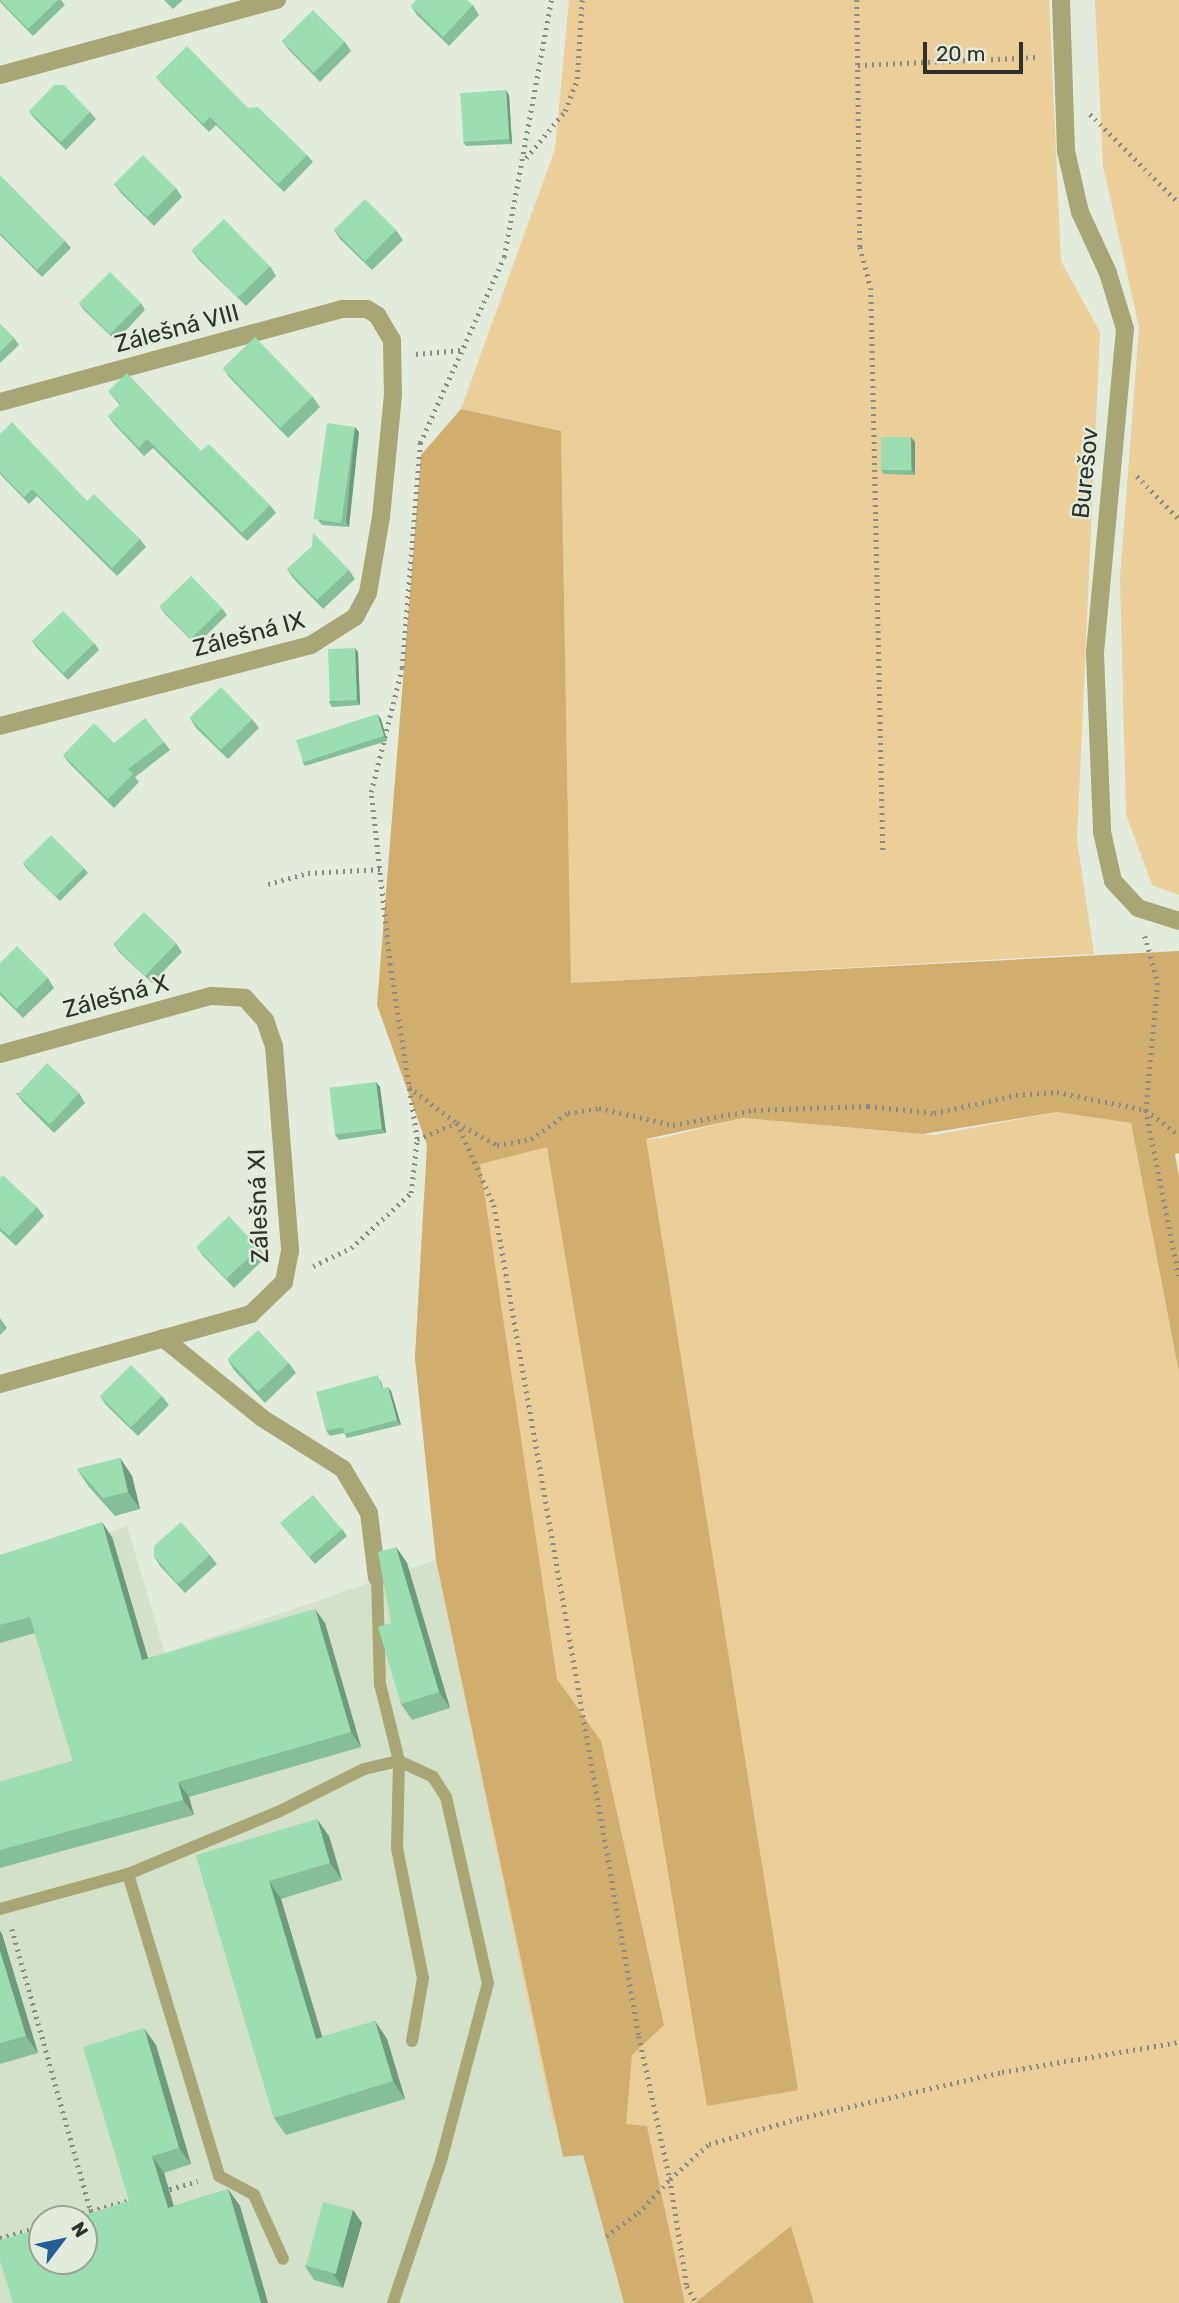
<!DOCTYPE html>
<html>
<head>
<meta charset="utf-8">
<style>
	body { margin:0 }
	#map { position:relative; width:1179px; height:2303px; overflow:hidden; background:#e3ecdc; font-family:Rubik,sans-serif }
	div>[style] { position:absolute }
	.built>* { inset:0; background:#d4e1ca }
	.green>* { inset:0; background:#eacf99 }
	.forest>* { inset:0; background:#d0af6e }
	.path>* { height:4.5px; margin-top:-2.25px; transform-origin:0; background:repeating-linear-gradient(90deg,#878d82 0 2px,transparent 0 7px) }
	.service>* { height:12px; margin:-6px; padding:0 6px; transform-origin:6px; border-radius:6px; background:#a7a674 }
	.minor>* { height:18px; margin:-9px; padding:0 9px; transform-origin:9px; border-radius:9px; background:#a7a674 }
	.wall>* { inset:0; background:#84bf99 }
	.shaded-wall>* { inset:0; background:#6c9b7d }
	.building>* { inset:0; background:#9adeb2; transform-origin:0 0 }
	span { translate:-50% -50%; white-space:nowrap; text-align:center; line-height:1.15; -webkit-text-stroke:5px #e3ecdc; paint-order:stroke }
	.street-label { font-size:24px; color:#2f322c }
	.north { position:absolute; left:28px; top:2205px; width:70px; height:70px; box-sizing:border-box; background:#e3ecdc; border:2px solid #9ba296; border-radius:50%; rotate:58deg; font-size:19px; font-weight:700; line-height:28px; text-align:center; color:#2f322c }
	.north::after { content:''; display:block; margin:auto; width:24px; height:32px; background:#255d95; clip-path:polygon(50% 0,100% 100%,50% 72%,0 100%) }
	.scale { position:absolute; left:923px; top:42px; width:100px; height:32px; box-sizing:border-box; border:4px solid #2f322c; border-top:0; padding-left:9px; font-size:21px; line-height:24px; white-space:nowrap; color:#2f322c; -webkit-text-stroke:5px #e3ecdc; paint-order:stroke }
</style>
</head>
<body>
<div id="map">
	<div class="built">
		<i style="clip-path:polygon(evenodd,127px 1526px,165px 1653px,436px 1560px,554px 2121px,583px 2155px,624px 2303px,0 2303px,0 1569px,127px 1526px,42px 2219px,84px 2219px,84px 2261px,42px 2261px,42px 2219px)"></i>
	</div>
	<div class="green">
		<i style="clip-path:polygon(569px 0,1049px 0,1061px 261px,1100px 332px,1077px 840px,1094px 954px,571px 983px,561px 431px,461px 409px,555px 149px)"></i>
		<i style="clip-path:polygon(1095px 0,1179px 0,1179px 895px,1152px 885px,1126px 814px,1120px 578px,1139px 327px,1103px 166px)"></i>
		<i style="clip-path:polygon(1057px 1112px,1131px 1123px,1179px 1373px,1179px 2303px,814px 2303px,791px 2227px,695px 2303px,685px 2303px,647px 2126px,553px 2121px,436px 1560px,415px 1358px,424px 1193px,486px 1160px,533px 1147px,661px 1138px,743px 1118px,935px 1135px)"></i>
	</div>
	<div class="forest">
		<i style="clip-path:polygon(461px 409px,561px 431px,571px 983px,1179px 951px,1179px 1153px,1175px 1154px,1179px 1176px,1179px 1373px,1131px 1123px,1057px 1112px,923px 1134px,743px 1118px,646px 1139px,798px 2090px,707px 2106px,547px 1147px,480px 1164px,557px 1679px,601px 1741px,664px 2025px,632px 2055px,626px 2124px,647px 2126px,685px 2303px,624px 2303px,583px 2155px,563px 2157px,436px 1560px,415px 1358px,427px 1145px,377px 1005px,421px 455px)"></i>
		<i style="clip-path:polygon(791px 2226px,814px 2303px,695px 2303px)"></i>
	</div>
	<div class="path">
		<i style="left:857px;top:0;width:247px;rotate:89.3deg"></i>
		<i style="left:860px;top:247px;width:42px;rotate:75deg"></i>
		<i style="left:871px;top:288px;width:562px;rotate:88.78deg"></i>
		<i style="left:858px;top:65px;width:181px;rotate:-2.5deg"></i>
		<i style="left:1090px;top:114px;width:126px;rotate:45deg"></i>
		<i style="left:526px;top:158px;width:61px;rotate:-50.3deg"></i>
		<i style="left:565px;top:111px;width:34px;rotate:-69deg"></i>
		<i style="left:577px;top:79px;width:79px;rotate:-86.4deg"></i>
		<i style="left:416px;top:354px;width:45px;rotate:-5.1deg"></i>
		<i style="left:1137px;top:476px;width:60px;rotate:45.7deg"></i>
		<i style="left:268px;top:884px;width:41px;rotate:-15.4deg"></i>
		<i style="left:308px;top:873px;width:74px;rotate:-3.1deg"></i>
		<i style="left:1145px;top:936px;width:49px;rotate:74.5deg"></i>
		<i style="left:1158px;top:983px;width:128px;rotate:95.4deg"></i>
		<i style="left:1146px;top:1110px;width:169px;rotate:78.8deg"></i>
		<i style="left:409px;top:1087px;width:60px;rotate:36.9deg"></i>
		<i style="left:457px;top:1123px;width:90px;rotate:65.7deg"></i>
		<i style="left:494px;top:1205px;width:844px;rotate:80.1deg"></i>
		<i style="left:639px;top:2036px;width:146px;rotate:77.8deg"></i>
		<i style="left:670px;top:2179px;width:52px;rotate:-41.9deg"></i>
		<i style="left:709px;top:2144px;width:95px;rotate:-15.9deg"></i>
		<i style="left:800px;top:2118px;width:207px;rotate:-12.8deg"></i>
		<i style="left:1002px;top:2072px;width:180px;rotate:-9.6deg"></i>
		<i style="left:417px;top:1139px;width:43px;rotate:-21.8deg"></i>
		<i style="left:457px;top:1123px;width:46px;rotate:28.8deg"></i>
		<i style="left:497px;top:1145px;width:35px;rotate:-10deg"></i>
		<i style="left:531px;top:1139px;width:45px;rotate:-35.1deg"></i>
		<i style="left:568px;top:1113px;width:31px;rotate:-9deg"></i>
		<i style="left:599px;top:1108px;width:76px;rotate:12.9deg"></i>
		<i style="left:673px;top:1125px;width:82px;rotate:-10.5deg"></i>
		<i style="left:754px;top:1110px;width:114px;rotate:-2deg"></i>
		<i style="left:868px;top:1106px;width:66px;rotate:6.1deg"></i>
		<i style="left:934px;top:1113px;width:84px;rotate:-12.4deg"></i>
		<i style="left:1016px;top:1095px;width:41px;rotate:-4.2deg"></i>
		<i style="left:1057px;top:1092px;width:91px;rotate:11.4deg"></i>
		<i style="left:1146px;top:1110px;width:41px;rotate:37.1deg"></i>
		<i style="left:313px;top:1266px;width:42px;rotate:-25.3deg"></i>
		<i style="left:351px;top:1248px;width:81px;rotate:-42.5deg"></i>
		<i style="left:411px;top:1193px;width:54px;rotate:-83.7deg"></i>
		<i style="left:417px;top:1139px;width:176px;rotate:-98.8deg"></i>
		<i style="left:390px;top:965px;width:174px;rotate:-96.3deg"></i>
		<i style="left:371px;top:792px;width:128px;rotate:-76deg"></i>
		<i style="left:402px;top:668px;width:226px;rotate:-85.4deg"></i>
		<i style="left:420px;top:443px;width:204px;rotate:-65.7deg"></i>
		<i style="left:504px;top:257px;width:261px;rotate:-79.6deg"></i>
		<i style="left:12px;top:1929px;width:293px;rotate:74.4deg"></i>
		<i style="left:91px;top:2211px;width:28px;rotate:163deg"></i>
		<i style="left:670px;top:2179px;width:108px;rotate:81deg"></i>
		<i style="left:687px;top:2286px;width:20px;rotate:60deg"></i>
		<i style="left:163px;top:2191px;width:36px;rotate:-16deg"></i>
		<i style="left:91px;top:2211px;width:45px;rotate:-15.6deg"></i>
		<i style="left:606px;top:2236px;width:39px;rotate:-36deg"></i>
		<i style="left:638px;top:2213px;width:45px;rotate:-46.8deg"></i>
		<i style="left:0;top:2238px;width:44px;rotate:-15.9deg"></i>
	</div>
	<div class="service">
		<i style="left:377px;top:1578px;width:106px;rotate:88.4deg"></i>
		<i style="left:380px;top:1684px;width:79px;rotate:76.1deg"></i>
		<i style="left:399px;top:1761px;width:87px;rotate:91.3deg"></i>
		<i style="left:397px;top:1848px;width:133px;rotate:78.7deg"></i>
		<i style="left:423px;top:1978px;width:64px;rotate:99.9deg"></i>
		<i style="left:128px;top:1874px;width:315px;rotate:73.2deg"></i>
		<i style="left:219px;top:2176px;width:40px;rotate:28deg"></i>
		<i style="left:254px;top:2195px;width:70px;rotate:65.6deg"></i>
		<i style="left:0;top:1909px;width:133px;rotate:-15.3deg"></i>
		<i style="left:128px;top:1874px;width:162px;rotate:-22.5deg"></i>
		<i style="left:278px;top:1812px;width:96px;rotate:-26.6deg"></i>
		<i style="left:364px;top:1769px;width:36px;rotate:-13deg"></i>
		<i style="left:399px;top:1761px;width:38px;rotate:25deg"></i>
		<i style="left:433px;top:1777px;width:24px;rotate:57deg"></i>
		<i style="left:446px;top:1797px;width:191px;rotate:77.3deg"></i>
		<i style="left:488px;top:1983px;width:184px;rotate:104.8deg"></i>
		<i style="left:441px;top:2161px;width:150px;rotate:108.7deg"></i>
	</div>
	<div class="minor">
		<i style="left:1061px;top:0;width:151px;rotate:88.1deg"></i>
		<i style="left:1066px;top:151px;width:63px;rotate:77.1deg"></i>
		<i style="left:1080px;top:212px;width:67px;rotate:65.3deg"></i>
		<i style="left:1108px;top:273px;width:59px;rotate:73.1deg"></i>
		<i style="left:1125px;top:329px;width:326px;rotate:95.3deg"></i>
		<i style="left:1095px;top:654px;width:178px;rotate:87.7deg"></i>
		<i style="left:1102px;top:832px;width:50px;rotate:77.3deg"></i>
		<i style="left:1113px;top:881px;width:37px;rotate:47deg"></i>
		<i style="left:1138px;top:908px;width:43px;rotate:17.6deg"></i>
		<i style="left:0;top:75px;width:287px;rotate:-15.2deg"></i>
		<i style="left:0;top:402px;width:354px;rotate:-15.2deg"></i>
		<i style="left:342px;top:309px;width:25px"></i>
		<i style="left:367px;top:309px;width:12px;rotate:31deg"></i>
		<i style="left:377px;top:315px;width:29px;rotate:59deg"></i>
		<i style="left:392px;top:340px;width:55px;rotate:89deg"></i>
		<i style="left:393px;top:395px;width:123px;rotate:95.6deg"></i>
		<i style="left:381px;top:517px;width:77px;rotate:99.7deg"></i>
		<i style="left:368px;top:593px;width:27px;rotate:118deg"></i>
		<i style="left:355px;top:617px;width:52px;rotate:147.5deg"></i>
		<i style="left:311px;top:645px;width:321px;rotate:165.4deg"></i>
		<i style="left:0;top:1054px;width:219px;rotate:-15.4deg"></i>
		<i style="left:211px;top:996px;width:34px;rotate:3deg"></i>
		<i style="left:245px;top:998px;width:30px;rotate:48deg"></i>
		<i style="left:265px;top:1020px;width:28px;rotate:71deg"></i>
		<i style="left:274px;top:1046px;width:206px;rotate:85.5deg"></i>
		<i style="left:290px;top:1251px;width:32px;rotate:101deg"></i>
		<i style="left:284px;top:1282px;width:46px;rotate:135.9deg"></i>
		<i style="left:251px;top:1314px;width:261px;rotate:164.4deg"></i>
		<i style="left:163px;top:1338px;width:127px;rotate:38.9deg"></i>
		<i style="left:262px;top:1418px;width:96px;rotate:32.2deg"></i>
		<i style="left:343px;top:1469px;width:51px;rotate:59.4deg"></i>
		<i style="left:369px;top:1513px;width:65px;rotate:83deg"></i>
	</div>
	<div class="wall">
		<i style="clip-path:polygon(0 0,61px 0,65px 5px,33px 36px,0 2px)"></i>
		<i style="clip-path:polygon(164px 0,183px 0,173px 9px)"></i>
		<i style="clip-path:polygon(473px 5px,479px 15px,449px 46px,417px 15px,411px 6px)"></i>
		<i style="clip-path:polygon(282px 41px,345px 42px,351px 51px,320px 82px,289px 50px)"></i>
		<i style="clip-path:polygon(156px 77px,248px 108px,307px 155px,313px 162px,284px 192px,216px 125px,209px 132px,162px 84px)"></i>
		<i style="clip-path:polygon(509px 95px,512px 144px,466px 146px,463px 141px)"></i>
		<i style="clip-path:polygon(29px 111px,90px 112px,96px 119px,66px 150px,34px 118px)"></i>
		<i style="clip-path:polygon(0 177px,65px 241px,71px 248px,42px 277px,0 235px)"></i>
		<i style="clip-path:polygon(114px 184px,176px 188px,182px 197px,154px 226px,121px 193px)"></i>
		<i style="clip-path:polygon(334px 230px,396px 230px,403px 240px,372px 270px,340px 239px)"></i>
		<i style="clip-path:polygon(192px 251px,270px 266px,276px 276px,246px 306px,199px 260px)"></i>
		<i style="clip-path:polygon(79px 303px,141px 303px,145px 310px,116px 341px,84px 310px)"></i>
		<i style="clip-path:polygon(0 324px,14px 338px,19px 345px,0 363px)"></i>
		<i style="clip-path:polygon(223px 368px,313px 397px,320px 407px,288px 438px,229px 377px)"></i>
		<i style="clip-path:polygon(108px 391px,201px 451px,270px 505px,276px 513px,247px 541px,153px 448px,144px 456px,114px 424px,108px 416px,120px 405px)"></i>
		<i style="clip-path:polygon(355px 427px,359px 432px,349px 527px,322px 525px,318px 520px)"></i>
		<i style="clip-path:polygon(0 434px,87px 501px,140px 539px,146px 547px,117px 576px,37px 496px,29px 504px,0 474px)"></i>
		<i style="clip-path:polygon(915px 442px,915px 475px,884px 474px,881px 470px)"></i>
		<i style="clip-path:polygon(287px 569px,349px 570px,355px 579px,323px 609px,293px 578px)"></i>
		<i style="clip-path:polygon(160px 607px,222px 608px,227px 615px,196px 645px,165px 614px)"></i>
		<i style="clip-path:polygon(32px 641px,94px 643px,99px 650px,68px 680px,37px 648px)"></i>
		<i style="clip-path:polygon(358px 652px,360px 705px,332px 707px,329px 702px)"></i>
		<i style="clip-path:polygon(190px 718px,252px 719px,259px 728px,228px 759px,196px 728px)"></i>
		<i style="clip-path:polygon(381px 719px,387px 741px,305px 766px,302px 761px)"></i>
		<i style="clip-path:polygon(164px 742px,170px 750px,135px 777px,139px 782px,114px 808px,69px 763px,63px 755px,114px 743px)"></i>
		<i style="clip-path:polygon(23px 863px,84px 868px,88px 873px,60px 901px,26px 868px)"></i>
		<i style="clip-path:polygon(176px 943px,182px 952px,152px 983px,120px 953px,113px 944px)"></i>
		<i style="clip-path:polygon(0 963px,48px 978px,54px 988px,23px 1018px,0 995px)"></i>
		<i style="clip-path:polygon(376px 1082px,380px 1087px,386px 1133px,339px 1140px,335px 1135px)"></i>
		<i style="clip-path:polygon(16px 1093px,79px 1093px,85px 1103px,54px 1133px,23px 1102px)"></i>
		<i style="clip-path:polygon(0 1178px,37px 1207px,44px 1216px,16px 1246px,0 1231px)"></i>
		<i style="clip-path:polygon(197px 1247px,259px 1248px,266px 1257px,234px 1288px,203px 1256px)"></i>
		<i style="clip-path:polygon(0 1318px,7px 1328px,0 1335px)"></i>
		<i style="clip-path:polygon(228px 1360px,289px 1363px,296px 1373px,265px 1403px,234px 1370px)"></i>
		<i style="clip-path:polygon(381px 1380px,383px 1388px,391px 1391px,401px 1425px,347px 1438px,344px 1433px,330px 1436px,326px 1431px)"></i>
		<i style="clip-path:polygon(100px 1396px,162px 1396px,169px 1405px,138px 1436px,106px 1405px)"></i>
		<i style="clip-path:polygon(120px 1458px,132px 1476px,140px 1509px,115px 1516px,89px 1487px,77px 1469px)"></i>
		<i style="clip-path:polygon(281px 1524px,342px 1529px,347px 1536px,315px 1564px)"></i>
		<i style="clip-path:polygon(112px 1537px,148px 1658px,325px 1623px,361px 1747px,189px 1797px,194px 1815px,0 1868px,0 1782px,73px 1761px,35px 1633px,0 1643px,0 1555px)"></i>
		<i style="clip-path:polygon(396px 1547px,407px 1563px,450px 1708px,412px 1720px,401px 1704px,391px 1623px)"></i>
		<i style="clip-path:polygon(210px 1555px,217px 1564px,185px 1593px,160px 1566px,154px 1556px)"></i>
		<i style="clip-path:polygon(329px 1836px,342px 1880px,281px 1899px,322px 2037px,375px 2021px,387px 2039px,405px 2099px,286px 2135px,274px 2118px,196px 1855px)"></i>
		<i style="clip-path:polygon(0 1931px,2px 1934px,38px 2053px,0 2064px)"></i>
		<i style="clip-path:polygon(156px 2045px,191px 2164px,164px 2173px,174px 2206px,228px 2189px,240px 2206px,268px 2303px,13px 2303px,129px 2201px)"></i>
		<i style="clip-path:polygon(353px 2210px,362px 2223px,343px 2288px,314px 2280px,305px 2266px)"></i>
	</div>
	<div class="shaded-wall">
		<i style="clip-path:polygon(506px 90px,509px 95px,512px 144px,509px 139px)"></i>
		<i style="clip-path:polygon(355px 427px,359px 432px,349px 527px,346px 522px)"></i>
		<i style="clip-path:polygon(911px 437px,915px 442px,915px 475px,912px 470px)"></i>
		<i style="clip-path:polygon(355px 648px,358px 652px,360px 705px,357px 700px)"></i>
		<i style="clip-path:polygon(377px 714px,381px 719px,387px 741px,384px 736px)"></i>
		<i style="clip-path:polygon(376px 1082px,380px 1087px,386px 1133px,382px 1129px)"></i>
		<i style="clip-path:polygon(388px 1387px,391px 1391px,401px 1425px,397px 1420px)"></i>
		<i style="clip-path:polygon(120px 1458px,132px 1476px,140px 1509px,128px 1492px)"></i>
		<i style="clip-path:polygon(102px 1522px,112px 1537px,153px 1675px,142px 1660px)"></i>
		<i style="clip-path:polygon(396px 1547px,407px 1563px,450px 1708px,439px 1692px)"></i>
		<i style="clip-path:polygon(315px 1609px,325px 1623px,361px 1747px,351px 1732px)"></i>
		<i style="clip-path:polygon(178px 1782px,189px 1797px,194px 1815px,183px 1800px)"></i>
		<i style="clip-path:polygon(317px 1819px,329px 1836px,342px 1880px,330px 1863px)"></i>
		<i style="clip-path:polygon(269px 1881px,281px 1899px,328px 2056px,316px 2039px)"></i>
		<i style="clip-path:polygon(0 1931px,2px 1934px,38px 2053px,26px 2036px,0 1951px)"></i>
		<i style="clip-path:polygon(375px 2021px,387px 2039px,405px 2099px,393px 2081px)"></i>
		<i style="clip-path:polygon(144px 2028px,156px 2045px,191px 2164px,179px 2148px)"></i>
		<i style="clip-path:polygon(152px 2156px,164px 2173px,179px 2225px,168px 2208px)"></i>
		<i style="clip-path:polygon(228px 2189px,240px 2206px,268px 2303px,261px 2303px)"></i>
		<i style="clip-path:polygon(353px 2210px,362px 2223px,343px 2288px,334px 2275px)"></i>
	</div>
	<div class="building">
		<i style="clip-path:polygon(0 0,58px 0,28px 29px)"></i>
		<i style="clip-path:polygon(416px 0,467px 0,473px 5px,443px 37px,411px 6px)"></i>
		<i style="left:313px;top:10px;width:45px;height:44px;rotate:45deg"></i>
		<i style="clip-path:polygon(187px 46px,248px 108px,258px 107px,307px 155px,278px 184px,210px 117px,203px 124px,156px 77px)"></i>
		<i style="clip-path:polygon(54px 85px,64px 85px,90px 112px,61px 142px,29px 111px)"></i>
		<i style="left:506px;top:90px;width:49px;height:46px;rotate:86deg"></i>
		<i style="left:143px;top:155px;width:47px;height:41px;rotate:45deg"></i>
		<i style="clip-path:polygon(1px 176px,65px 241px,37px 270px,0 233px,0 177px)"></i>
		<i style="left:365px;top:199px;width:44px;height:44px;rotate:45deg"></i>
		<i style="left:224px;top:219px;width:66px;height:45px;rotate:46deg"></i>
		<i style="left:110px;top:272px;width:44px;height:44px;rotate:45deg"></i>
		<i style="clip-path:polygon(0 324px,14px 338px,0 352px)"></i>
		<i style="left:255px;top:337px;width:83px;height:45px;rotate:46deg"></i>
		<i style="clip-path:polygon(127px 373px,201px 451px,209px 444px,270px 505px,242px 533px,147px 439px,139px 448px,108px 416px,121px 404px,108px 391px)"></i>
		<i style="clip-path:polygon(12px 422px,87px 501px,94px 494px,140px 539px,112px 568px,32px 489px,24px 497px,0 472px,0 434px)"></i>
		<i style="left:327px;top:423px;width:28px;height:97px;rotate:8deg"></i>
		<i style="left:881px;top:437px;width:30px;height:33px"></i>
		<i style="clip-path:polygon(313px 533px,349px 570px,317px 600px,287px 569px,312px 546px)"></i>
		<i style="left:191px;top:576px;width:45px;height:44px;rotate:46deg"></i>
		<i style="left:63px;top:611px;width:45px;height:43px;rotate:46deg"></i>
		<i style="left:355px;top:648px;width:52px;height:27px;rotate:88deg"></i>
		<i style="left:221px;top:687px;width:45px;height:44px;rotate:46deg"></i>
		<i style="left:377px;top:714px;width:23px;height:85px;rotate:72deg"></i>
		<i style="clip-path:polygon(145px 718px,164px 742px,128px 769px,133px 774px,108px 799px,63px 755px,94px 723px,114px 743px)"></i>
		<i style="left:51px;top:835px;width:47px;height:40px;rotate:45deg"></i>
		<i style="left:144px;top:912px;width:45px;height:45px;rotate:44deg"></i>
		<i style="clip-path:polygon(17px 946px,48px 978px,16px 1009px,0 992px,0 963px)"></i>
		<i style="left:47px;top:1063px;width:44px;height:43px;rotate:43deg"></i>
		<i style="left:376px;top:1082px;width:47px;height:47px;rotate:83deg"></i>
		<i style="clip-path:polygon(3px 1175px,37px 1207px,9px 1236px,0 1228px,0 1178px)"></i>
		<i style="left:229px;top:1216px;width:44px;height:45px;rotate:47deg"></i>
		<i style="left:258px;top:1330px;width:45px;height:42px;rotate:47deg"></i>
		<i style="left:131px;top:1365px;width:44px;height:44px;rotate:45deg"></i>
		<i style="clip-path:polygon(378px 1375px,382px 1388px,388px 1387px,397px 1420px,344px 1434px,343px 1427px,326px 1431px,316px 1392px)"></i>
		<i style="clip-path:polygon(120px 1458px,128px 1492px,103px 1498px,77px 1469px)"></i>
		<i style="left:313px;top:1495px;width:45px;height:43px;rotate:50deg"></i>
		<i style="clip-path:polygon(102px 1522px,142px 1660px,315px 1609px,351px 1732px,178px 1782px,183px 1800px,0 1850px,0 1782px,73px 1761px,30px 1617px,0 1625px,0 1555px)"></i>
		<i style="clip-path:polygon(181px 1522px,210px 1555px,178px 1584px,154px 1556px,154px 1546px)"></i>
		<i style="clip-path:polygon(396px 1547px,439px 1692px,401px 1704px,378px 1627px,391px 1623px,378px 1552px)"></i>
		<i style="clip-path:polygon(317px 1819px,330px 1863px,269px 1881px,316px 2039px,375px 2021px,393px 2081px,274px 2118px,196px 1855px)"></i>
		<i style="clip-path:polygon(0 1951px,26px 2036px,0 2043px)"></i>
		<i style="clip-path:polygon(144px 2028px,179px 2148px,152px 2156px,168px 2208px,228px 2189px,261px 2303px,13px 2303px,0 2261px,0 2240px,42px 2228px,42px 2261px,84px 2261px,84px 2219px,71px 2219px,129px 2201px,83px 2047px)"></i>
		<i style="left:323px;top:2202px;width:31px;height:66px;rotate:15deg"></i>
	</div>
	<div class="street-label">
		<span style="left:177px;top:329px;rotate:-15deg">Zálešná VIII</span>
		<span style="left:1086px;top:473px;rotate:-84deg">Burešov</span>
		<span style="left:249px;top:635px;rotate:-15deg">Zálešná IX</span>
		<span style="left:116px;top:997px;rotate:-15deg">Zálešná X</span>
		<span style="left:259px;top:1206px;rotate:-92deg">Zálešná XI</span>
	</div>
	<div class="north">N</div>
	<div class="scale">20 m</div>
</div>
</body>
</html>
